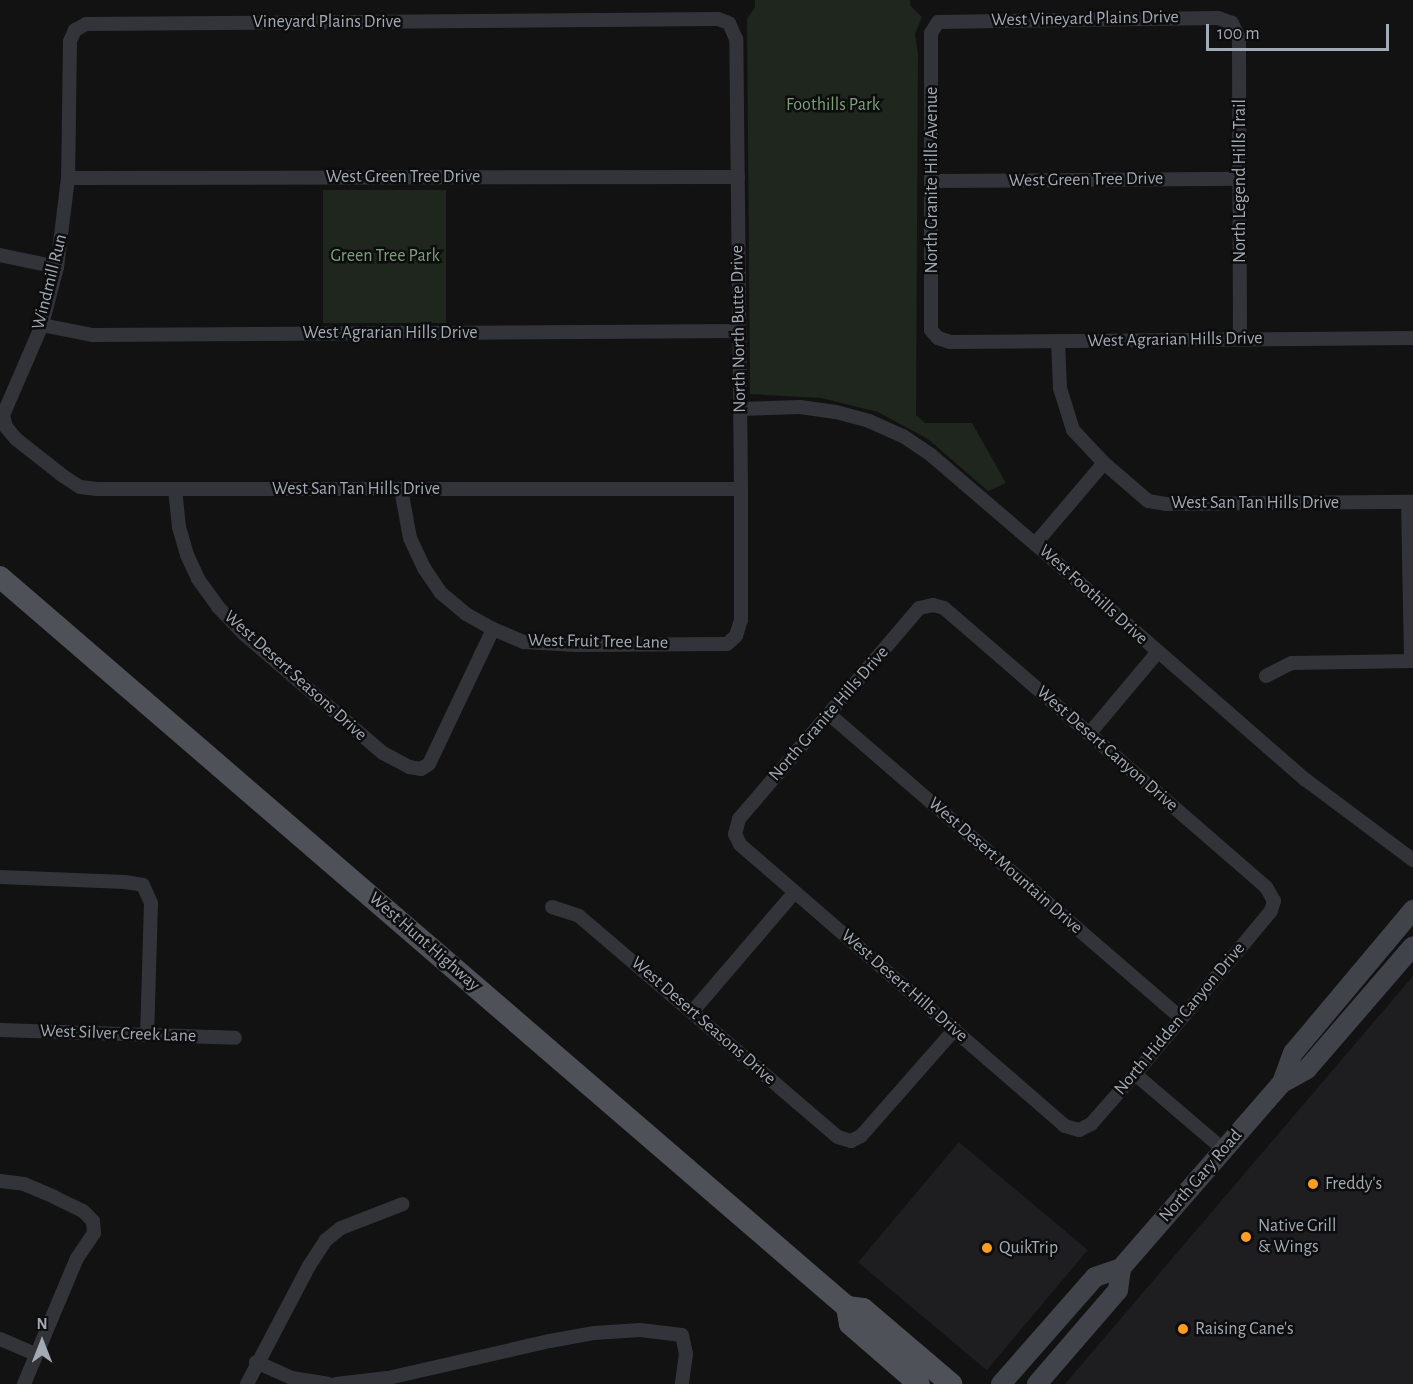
<!DOCTYPE html>
<html>
<head>
<meta charset="utf-8">
<style>
	body { margin:0 }
	#map { position:relative; width:1413px; height:1384px; overflow:hidden; background:#121213; font-family:"Alegreya Sans",sans-serif }
	div>[style] { position:absolute }
	.built>* { inset:0; background:#1e1e21; transform-origin:0 0 }
	.green>* { inset:0; background:#1e261e; transform-origin:0 0 }
	.street>* { height:14px; margin:-7px; padding:0 7px; transform-origin:7px; border-radius:7px; background:#333439 }
	.secondary>* { height:20px; margin:-10px; padding:0 10px; transform-origin:10px; border-radius:10px; background:#404349 }
	.primary>* { height:22px; margin:-11px; padding:0 11px; transform-origin:11px; border-radius:11px; background:#4e5158 }
	.dots>* { width:16px; height:16px; translate:-50% -50%; box-sizing:border-box; border:3px solid #0d0d0e; border-radius:50% }
	span { translate:-50% -50%; white-space:nowrap; text-align:center; line-height:1.15; -webkit-text-stroke:5px #0d0d0e; paint-order:stroke }
	.street-label { font-size:18px; color:#a2aab5 }
	.park-label { font-size:18px; color:#7aa178 }
	.poi-label { font-size:18px; color:#a2aab5 }
	.left { translate:0 -50%; text-align:left }
	.north { position:absolute; left:12px; top:1312px; width:60px; height:60px; -webkit-text-stroke:4px #0d0d0e; paint-order:stroke; rotate:0deg; font-size:16px; font-weight:700; line-height:24px; text-align:center; color:#a2aab5 }
	.north::after { content:''; display:block; margin:auto; width:21px; height:27px; background:#a2aab5; clip-path:polygon(50% 0,100% 100%,50% 72%,0 100%) }
	.scale { position:absolute; left:1206px; top:24px; width:183px; height:27px; box-sizing:border-box; border:3px solid #a2aab5; border-top:0; padding-left:8px; font-size:18px; line-height:21px; white-space:nowrap; color:#a2aab5; -webkit-text-stroke:4px #0d0d0e; paint-order:stroke }
</style>
</head>
<body>
<div id="map">
	<div class="built">
		<i style="clip-path:polygon(1413px 976px,1413px 1384px,1065px 1384px)"></i>
		<i style="left:959px;top:1142px;width:168px;height:157px;rotate:40deg"></i>
	</div>
	<div class="green">
		<i style="clip-path:polygon(755px 0,910px 0,910px 5px,922px 17px,915px 34px,918px 53px,916px 415px,925px 423px,972px 423px,1006px 483px,988px 491px,928px 439px,878px 412px,821px 398px,750px 394px,747px 19px,755px 7px)"></i>
		<i style="left:323px;top:190px;width:123px;height:133px"></i>
	</div>
	<div class="street">
		<i style="left:68px;top:178px;width:670px;rotate:-0.09deg"></i>
		<i style="left:932px;top:181px;width:308px;rotate:-0.4deg"></i>
		<i style="left:0;top:255px;width:58px;rotate:11.9deg"></i>
		<i style="left:42px;top:325px;width:52px;rotate:11.1deg"></i>
		<i style="left:93px;top:335px;width:646px;rotate:-0.35deg"></i>
		<i style="left:1240px;top:339px;width:301px;rotate:-90.2deg"></i>
		<i style="left:1239px;top:38px;width:17px;rotate:-115deg"></i>
		<i style="left:1232px;top:23px;width:15px;rotate:-160deg"></i>
		<i style="left:1218px;top:18px;width:280px;rotate:179.2deg"></i>
		<i style="left:938px;top:22px;width:13px;rotate:122deg"></i>
		<i style="left:931px;top:33px;width:297px;rotate:90deg"></i>
		<i style="left:931px;top:330px;width:11px;rotate:49deg"></i>
		<i style="left:938px;top:338px;width:13px;rotate:18deg"></i>
		<i style="left:950px;top:342px;width:463px;rotate:-0.5deg"></i>
		<i style="left:1058px;top:341px;width:47px;rotate:87.6deg"></i>
		<i style="left:1060px;top:388px;width:44px;rotate:72.8deg"></i>
		<i style="left:1073px;top:430px;width:45px;rotate:46.8deg"></i>
		<i style="left:1104px;top:463px;width:58px;rotate:40.8deg"></i>
		<i style="left:1148px;top:501px;width:18px;rotate:9deg"></i>
		<i style="left:1166px;top:504px;width:247px;rotate:-0.5deg"></i>
		<i style="left:740px;top:409px;width:60px;rotate:-1.9deg"></i>
		<i style="left:800px;top:407px;width:36px;rotate:8deg"></i>
		<i style="left:836px;top:412px;width:34px;rotate:15deg"></i>
		<i style="left:869px;top:421px;width:37px;rotate:24deg"></i>
		<i style="left:903px;top:436px;width:34px;rotate:34deg"></i>
		<i style="left:931px;top:455px;width:137px;rotate:40.6deg"></i>
		<i style="left:1035px;top:544px;width:359px;rotate:41.1deg"></i>
		<i style="left:1306px;top:780px;width:134px;rotate:36.8deg"></i>
		<i style="left:175px;top:489px;width:38px;rotate:84deg"></i>
		<i style="left:179px;top:527px;width:29px;rotate:74deg"></i>
		<i style="left:187px;top:555px;width:26px;rotate:65deg"></i>
		<i style="left:198px;top:579px;width:34px;rotate:54deg"></i>
		<i style="left:218px;top:607px;width:37px;rotate:46deg"></i>
		<i style="left:244px;top:634px;width:183px;rotate:40.6deg"></i>
		<i style="left:383px;top:753px;width:30px;rotate:28deg"></i>
		<i style="left:409px;top:767px;width:12px;rotate:9deg"></i>
		<i style="left:421px;top:769px;width:9px;rotate:-32deg"></i>
		<i style="left:429px;top:764px;width:149px;rotate:-64.6deg"></i>
		<i style="left:401px;top:489px;width:50px;rotate:79.6deg"></i>
		<i style="left:410px;top:538px;width:33px;rotate:65deg"></i>
		<i style="left:424px;top:568px;width:30px;rotate:56deg"></i>
		<i style="left:441px;top:593px;width:33px;rotate:40deg"></i>
		<i style="left:466px;top:614px;width:31px;rotate:29deg"></i>
		<i style="left:493px;top:629px;width:34px;rotate:23deg"></i>
		<i style="left:524px;top:642px;width:53px;rotate:3.2deg"></i>
		<i style="left:577px;top:645px;width:150px;rotate:-0.4deg"></i>
		<i style="left:727px;top:644px;width:12px;rotate:-42deg"></i>
		<i style="left:736px;top:636px;width:17px;rotate:-73deg"></i>
		<i style="left:741px;top:620px;width:131px;rotate:-90deg"></i>
		<i style="left:741px;top:489px;width:450px;rotate:-90.6deg"></i>
		<i style="left:736px;top:39px;width:17px;rotate:-114deg"></i>
		<i style="left:729px;top:23px;width:12px;rotate:-160deg"></i>
		<i style="left:718px;top:19px;width:632px;rotate:179.55deg"></i>
		<i style="left:86px;top:24px;width:13px;rotate:151deg"></i>
		<i style="left:75px;top:30px;width:12px;rotate:114deg"></i>
		<i style="left:70px;top:41px;width:137px;rotate:90.8deg"></i>
		<i style="left:68px;top:178px;width:90px;rotate:97deg"></i>
		<i style="left:57px;top:267px;width:60px;rotate:104.5deg"></i>
		<i style="left:42px;top:325px;width:98px;rotate:113.4deg"></i>
		<i style="left:3px;top:415px;width:12px;rotate:76deg"></i>
		<i style="left:6px;top:427px;width:16px;rotate:50deg"></i>
		<i style="left:16px;top:439px;width:60px;rotate:38.2deg"></i>
		<i style="left:63px;top:476px;width:20px;rotate:33deg"></i>
		<i style="left:80px;top:487px;width:17px;rotate:7deg"></i>
		<i style="left:97px;top:489px;width:644px"></i>
		<i style="left:1408px;top:502px;width:159px;rotate:88.9deg"></i>
		<i style="left:1035px;top:544px;width:106px;rotate:-49.6deg"></i>
		<i style="left:933px;top:605px;width:11px;rotate:15deg"></i>
		<i style="left:944px;top:608px;width:426px;rotate:40.9deg"></i>
		<i style="left:1266px;top:887px;width:16px;rotate:60deg"></i>
		<i style="left:1274px;top:901px;width:10px;rotate:107deg"></i>
		<i style="left:1271px;top:911px;width:212px;rotate:129.8deg"></i>
		<i style="left:1135px;top:1074px;width:67px;rotate:131.3deg"></i>
		<i style="left:1091px;top:1124px;width:13px;rotate:153deg"></i>
		<i style="left:1079px;top:1130px;width:15px;rotate:-164deg"></i>
		<i style="left:1065px;top:1126px;width:430px;rotate:-139.1deg"></i>
		<i style="left:740px;top:844px;width:11px;rotate:-117deg"></i>
		<i style="left:735px;top:834px;width:16px;rotate:-75deg"></i>
		<i style="left:739px;top:819px;width:277px;rotate:-49.5deg"></i>
		<i style="left:919px;top:608px;width:14px;rotate:-12deg"></i>
		<i style="left:1266px;top:676px;width:29px;rotate:-27deg"></i>
		<i style="left:1292px;top:663px;width:121px;rotate:-0.9deg"></i>
		<i style="left:830px;top:715px;width:464px;rotate:40.8deg"></i>
		<i style="left:1089px;top:734px;width:106px;rotate:-50deg"></i>
		<i style="left:0;top:877px;width:125px;rotate:2.3deg"></i>
		<i style="left:125px;top:882px;width:18px;rotate:9deg"></i>
		<i style="left:143px;top:885px;width:20px;rotate:66deg"></i>
		<i style="left:151px;top:903px;width:131px;rotate:91.7deg"></i>
		<i style="left:552px;top:907px;width:28px;rotate:18deg"></i>
		<i style="left:579px;top:916px;width:340px;rotate:40.5deg"></i>
		<i style="left:838px;top:1137px;width:14px;rotate:17deg"></i>
		<i style="left:851px;top:1141px;width:11px;rotate:-27deg"></i>
		<i style="left:861px;top:1136px;width:142px;rotate:-48.7deg"></i>
		<i style="left:692px;top:1012px;width:158px;rotate:-49.4deg"></i>
		<i style="left:0;top:1030px;width:235px;rotate:1.9deg"></i>
		<i style="left:1135px;top:1074px;width:117px;rotate:40.5deg"></i>
		<i style="left:0;top:1181px;width:24px;rotate:7deg"></i>
		<i style="left:24px;top:1184px;width:33px;rotate:23deg"></i>
		<i style="left:54px;top:1197px;width:32px;rotate:26deg"></i>
		<i style="left:83px;top:1211px;width:14px;rotate:45deg"></i>
		<i style="left:93px;top:1221px;width:12px;rotate:85deg"></i>
		<i style="left:94px;top:1233px;width:30px;rotate:124deg"></i>
		<i style="left:77px;top:1258px;width:137px;rotate:112.8deg"></i>
		<i style="left:0;top:1339px;width:38px;rotate:23deg"></i>
		<i style="left:256px;top:1362px;width:39px;rotate:24deg"></i>
		<i style="left:292px;top:1378px;width:36px;rotate:9deg"></i>
		<i style="left:247px;top:1384px;width:133px;rotate:-62.3deg"></i>
		<i style="left:309px;top:1266px;width:31px;rotate:-57deg"></i>
		<i style="left:326px;top:1240px;width:19px;rotate:-39deg"></i>
		<i style="left:341px;top:1228px;width:66px;rotate:-21.2deg"></i>
		<i style="left:336px;top:1384px;width:52px;rotate:-6.6deg"></i>
		<i style="left:388px;top:1378px;width:166px;rotate:-12.9deg"></i>
		<i style="left:550px;top:1341px;width:45px;rotate:-10.3deg"></i>
		<i style="left:594px;top:1333px;width:46px;rotate:-3.7deg"></i>
		<i style="left:640px;top:1330px;width:42px;rotate:6.8deg"></i>
		<i style="left:682px;top:1335px;width:19px;rotate:78deg"></i>
		<i style="left:686px;top:1354px;width:30px;rotate:98deg"></i>
	</div>
	<div class="secondary">
		<i style="left:1282px;top:1083px;width:32px;rotate:-70deg"></i>
		<i style="left:1293px;top:1053px;width:187px;rotate:-50deg"></i>
		<i style="left:1001px;top:1384px;width:142px;rotate:-48.7deg"></i>
		<i style="left:1095px;top:1277px;width:28px;rotate:-19deg"></i>
		<i style="left:1121px;top:1268px;width:245px;rotate:-49deg"></i>
		<i style="left:1282px;top:1083px;width:29px;rotate:-29deg"></i>
		<i style="left:1307px;top:1069px;width:162px;rotate:-49.2deg"></i>
		<i style="left:1037px;top:1384px;width:124px;rotate:-49.2deg"></i>
		<i style="left:1118px;top:1290px;width:22px;rotate:-82deg"></i>
	</div>
	<div class="primary">
		<i style="left:0;top:577px;width:1118px;rotate:40.76deg"></i>
		<i style="left:847px;top:1307px;width:16px;rotate:7deg"></i>
		<i style="left:863px;top:1309px;width:116px;rotate:40.4deg"></i>
		<i style="left:847px;top:1307px;width:17px;rotate:80deg"></i>
		<i style="left:850px;top:1324px;width:91px;rotate:41deg"></i>
	</div>
	<div class="dots">
		<i style="left:1313px;top:1184px;background:#fb9d22"></i>
		<i style="left:1246px;top:1237px;background:#fb9d22"></i>
		<i style="left:987px;top:1248px;background:#fb9d22"></i>
		<i style="left:1183px;top:1329px;background:#fb9d22"></i>
	</div>
	<div class="street-label">
		<span style="left:1085px;top:19px;rotate:-1deg">West Vineyard Plains Drive</span>
		<span style="left:327px;top:22px">Vineyard Plains Drive</span>
		<span style="left:403px;top:177px">West Green Tree Drive</span>
		<span style="left:932px;top:180px;rotate:-90deg">North Granite Hills Avenue</span>
		<span style="left:1086px;top:180px;rotate:-1deg">West Green Tree Drive</span>
		<span style="left:1240px;top:181px;rotate:-90deg">North Legend Hills Trail</span>
		<span style="left:50px;top:282px;rotate:-76deg">Windmill Run</span>
		<span style="left:739px;top:329px;rotate:-91deg">North North Butte Drive</span>
		<span style="left:390px;top:333px">West Agrarian Hills Drive</span>
		<span style="left:1175px;top:340px;rotate:-1deg">West Agrarian Hills Drive</span>
		<span style="left:356px;top:489px">West San Tan Hills Drive</span>
		<span style="left:1255px;top:503px">West San Tan Hills Drive</span>
		<span style="left:1093px;top:595px;rotate:42deg">West Foothills Drive</span>
		<span style="left:598px;top:642px;rotate:1deg">West Fruit Tree Lane</span>
		<span style="left:295px;top:676px;rotate:42deg">West Desert Seasons Drive</span>
		<span style="left:829px;top:714px;rotate:-49deg">North Granite Hills Drive</span>
		<span style="left:1107px;top:749px;rotate:41deg">West Desert Canyon Drive</span>
		<span style="left:1005px;top:866px;rotate:41deg">West Desert Mountain Drive</span>
		<span style="left:424px;top:942px;rotate:41deg">West Hunt Highway</span>
		<span style="left:904px;top:986px;rotate:41deg">West Desert Hills Drive</span>
		<span style="left:1180px;top:1019px;rotate:-50deg">North Hidden Canyon Drive</span>
		<span style="left:703px;top:1021px;rotate:41deg">West Desert Seasons Drive</span>
		<span style="left:118px;top:1034px;rotate:2deg">West Silver Creek Lane</span>
		<span style="left:1201px;top:1176px;rotate:-49deg">North Gary Road</span>
	</div>
	<div class="park-label">
		<span style="left:833px;top:105px">Foothills Park</span>
		<span style="left:385px;top:256px">Green Tree Park</span>
	</div>
	<div class="poi-label">
		<span class="left" style="left:1325px;top:1184px">Freddy's</span>
		<span class="left" style="left:1258px;top:1237px">Native Grill<br>&amp; Wings</span>
		<span class="left" style="left:999px;top:1248px">QuikTrip</span>
		<span class="left" style="left:1195px;top:1329px">Raising Cane's</span>
	</div>
	<div class="north">N</div>
	<div class="scale">100 m</div>
</div>
</body>
</html>
